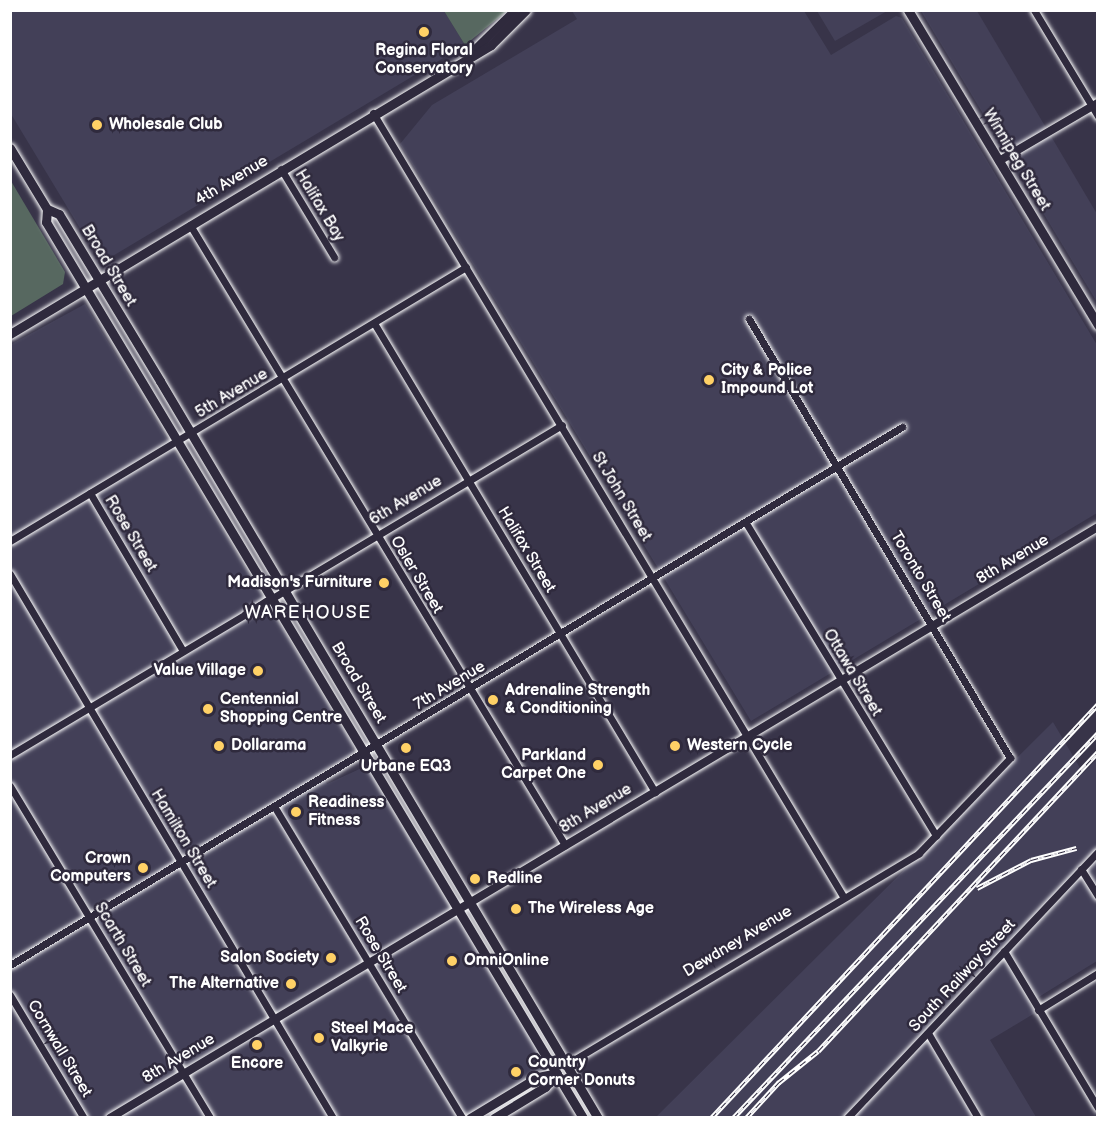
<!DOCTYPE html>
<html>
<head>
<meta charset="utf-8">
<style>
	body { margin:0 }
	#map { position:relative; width:1108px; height:1128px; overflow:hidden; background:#383449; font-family:"Balsamiq Sans",sans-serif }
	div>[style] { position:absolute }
	.built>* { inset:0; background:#434058 }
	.green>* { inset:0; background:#576860 }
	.roads { filter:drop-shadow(0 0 2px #fff) drop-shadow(0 0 2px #fff) }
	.minor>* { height:7px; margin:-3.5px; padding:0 3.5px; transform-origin:3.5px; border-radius:3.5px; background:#2f2a3d }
	.tertiary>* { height:8px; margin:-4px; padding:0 4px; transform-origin:4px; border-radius:4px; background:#2f2a3d }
	.secondary>* { height:9px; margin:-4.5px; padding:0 4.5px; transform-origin:4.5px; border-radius:4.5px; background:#2f2a3d }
	.rail>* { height:4.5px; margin-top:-2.25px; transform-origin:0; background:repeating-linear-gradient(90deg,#2f2a3d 0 7px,#fff 0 14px); box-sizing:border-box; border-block:2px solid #fff }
	.dots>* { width:16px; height:16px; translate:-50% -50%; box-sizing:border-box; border:3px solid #2f2a3d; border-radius:50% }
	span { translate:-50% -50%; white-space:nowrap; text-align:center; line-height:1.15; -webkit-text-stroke:5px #2f2a3d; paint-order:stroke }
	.poi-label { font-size:16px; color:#fff; font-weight:700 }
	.left { translate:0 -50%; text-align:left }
	.right { translate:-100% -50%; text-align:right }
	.street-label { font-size:16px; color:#fff }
	.neighbourhood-label { font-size:18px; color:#fff; letter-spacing:1.5px }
	.frame { position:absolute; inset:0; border:12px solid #fff; pointer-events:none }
</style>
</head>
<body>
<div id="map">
	<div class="built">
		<i style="clip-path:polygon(11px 11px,444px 11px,465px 45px,101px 263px,11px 114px)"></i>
		<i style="clip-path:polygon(572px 11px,804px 11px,831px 55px,896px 16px,902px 18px,1097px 345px,1097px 513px,751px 721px,400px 144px,432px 105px,577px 19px)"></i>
		<i style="clip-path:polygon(817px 11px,887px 11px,835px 41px)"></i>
		<i style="clip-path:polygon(921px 11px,977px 11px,1097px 214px,1097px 302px)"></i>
		<i style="clip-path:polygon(85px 304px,353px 745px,353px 753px,321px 772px,327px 784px,366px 766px,548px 1066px,467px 1117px,11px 1117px,10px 345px)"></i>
		<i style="clip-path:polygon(1053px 722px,1083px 773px,1097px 759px,1097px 961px,1029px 1003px,1035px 1013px,990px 1040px,1036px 1117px,655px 1118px)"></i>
	</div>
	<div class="green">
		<i style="clip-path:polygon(444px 11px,507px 11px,465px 45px)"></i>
		<i style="clip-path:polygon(11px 181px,65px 272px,63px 284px,11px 316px)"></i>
	</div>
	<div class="roads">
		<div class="minor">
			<i style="left:1034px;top:10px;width:124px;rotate:58.9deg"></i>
			<i style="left:373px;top:113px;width:913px;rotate:59.03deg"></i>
			<i style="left:281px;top:169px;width:103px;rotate:58.9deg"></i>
			<i style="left:190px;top:225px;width:725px;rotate:58.83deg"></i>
			<i style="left:374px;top:323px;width:547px;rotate:59.07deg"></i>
			<i style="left:90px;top:493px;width:183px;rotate:59.5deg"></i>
			<i style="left:746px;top:523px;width:366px;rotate:58.7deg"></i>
			<i style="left:10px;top:541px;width:532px;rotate:-31deg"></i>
			<i style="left:10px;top:574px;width:633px;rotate:59.3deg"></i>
			<i style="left:245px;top:614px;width:25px;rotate:-32deg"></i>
			<i style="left:10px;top:755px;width:643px;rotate:-30.87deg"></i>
			<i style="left:10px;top:786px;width:388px;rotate:58.9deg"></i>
			<i style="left:274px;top:806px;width:364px;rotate:58.9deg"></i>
			<i style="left:1081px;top:869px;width:32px;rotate:58deg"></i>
			<i style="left:1004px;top:951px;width:183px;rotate:59.1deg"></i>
			<i style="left:10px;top:965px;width:1042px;rotate:-31.1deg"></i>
			<i style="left:10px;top:995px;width:144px;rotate:59deg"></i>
			<i style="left:1038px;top:1010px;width:70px;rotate:-31.7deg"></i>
			<i style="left:928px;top:1033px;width:99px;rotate:59.5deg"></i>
			<i style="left:567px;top:1064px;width:410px;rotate:-30.9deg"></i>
			<i style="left:919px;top:853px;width:132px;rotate:-46.2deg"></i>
			<i style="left:1010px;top:758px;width:511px;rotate:-120.73deg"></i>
			<i style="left:847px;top:1118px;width:366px;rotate:-46.7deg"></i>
		</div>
		<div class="tertiary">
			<i style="left:999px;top:161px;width:115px;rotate:-30.4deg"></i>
			<i style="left:110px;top:1118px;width:1151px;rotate:-30.89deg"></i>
		</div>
		<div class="secondary">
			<i style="left:908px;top:10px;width:368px;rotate:58.9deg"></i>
			<i style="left:475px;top:49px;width:56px;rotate:-44.3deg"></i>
			<i style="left:10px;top:148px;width:71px;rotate:58.8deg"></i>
			<i style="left:47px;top:209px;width:13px;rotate:94deg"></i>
			<i style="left:46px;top:222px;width:1045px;rotate:59.06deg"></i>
			<i style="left:47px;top:209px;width:13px;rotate:23deg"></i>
			<i style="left:59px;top:214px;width:195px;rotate:58.8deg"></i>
			<i style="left:160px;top:381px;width:857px;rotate:59.28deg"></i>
			<i style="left:10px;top:334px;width:561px;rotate:-31deg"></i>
			<i style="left:491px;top:45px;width:49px;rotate:-45deg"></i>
			<i style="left:470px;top:1118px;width:79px;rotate:-31.1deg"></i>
			<i style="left:538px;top:1077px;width:19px;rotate:-12deg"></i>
			<i style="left:494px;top:1118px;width:60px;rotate:-31.3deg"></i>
			<i style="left:545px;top:1087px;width:18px;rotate:-49deg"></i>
		</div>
	</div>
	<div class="rail">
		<i style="left:977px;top:888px;width:61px;rotate:-27.4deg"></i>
		<i style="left:1031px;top:860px;width:47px;rotate:-14.9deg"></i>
		<i style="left:778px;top:1083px;width:51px;rotate:-38.7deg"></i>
		<i style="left:818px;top:1051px;width:410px;rotate:-46.9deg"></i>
		<i style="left:711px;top:1118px;width:567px;rotate:-46.93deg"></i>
		<i style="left:733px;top:1118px;width:531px;rotate:-46.53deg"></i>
		<i style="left:746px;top:1118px;width:49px;rotate:-47.5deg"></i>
	</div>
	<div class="dots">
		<i style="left:424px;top:32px;background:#ffd166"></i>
		<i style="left:97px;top:125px;background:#ffd166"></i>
		<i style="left:709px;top:380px;background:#ffd166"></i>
		<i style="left:384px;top:583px;background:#ffd166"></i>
		<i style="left:258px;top:671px;background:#ffd166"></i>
		<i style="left:493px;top:700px;background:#ffd166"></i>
		<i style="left:208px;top:709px;background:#ffd166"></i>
		<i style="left:219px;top:746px;background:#ffd166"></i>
		<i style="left:675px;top:746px;background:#ffd166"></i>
		<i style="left:406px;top:748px;background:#ffd166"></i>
		<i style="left:598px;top:765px;background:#ffd166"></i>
		<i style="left:296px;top:812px;background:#ffd166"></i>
		<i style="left:143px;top:868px;background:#ffd166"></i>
		<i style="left:475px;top:879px;background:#ffd166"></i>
		<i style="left:516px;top:909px;background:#ffd166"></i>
		<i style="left:331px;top:958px;background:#ffd166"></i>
		<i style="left:452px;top:961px;background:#ffd166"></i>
		<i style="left:291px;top:984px;background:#ffd166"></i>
		<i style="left:319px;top:1038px;background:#ffd166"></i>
		<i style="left:257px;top:1045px;background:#ffd166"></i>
		<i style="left:516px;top:1072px;background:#ffd166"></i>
	</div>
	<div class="poi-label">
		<span style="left:424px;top:60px">Regina Floral<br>Conservatory</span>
		<span class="left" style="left:109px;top:125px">Wholesale Club</span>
		<span class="left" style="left:721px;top:380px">City &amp; Police<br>Impound Lot</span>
		<span class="right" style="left:372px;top:583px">Madison's Furniture</span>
		<span class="right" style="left:246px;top:671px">Value Village</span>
		<span class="left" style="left:505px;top:700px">Adrenaline Strength<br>&amp; Conditioning</span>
		<span class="left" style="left:220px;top:709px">Centennial<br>Shopping Centre</span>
		<span class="left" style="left:231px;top:746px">Dollarama</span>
		<span class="left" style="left:687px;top:746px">Western Cycle</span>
		<span class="right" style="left:586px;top:765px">Parkland<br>Carpet One</span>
		<span style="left:406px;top:767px">Urbane EQ3</span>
		<span class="left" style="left:308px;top:812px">Readiness<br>Fitness</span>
		<span class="right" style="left:131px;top:868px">Crown<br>Computers</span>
		<span class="left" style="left:487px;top:879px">Redline</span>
		<span class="left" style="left:528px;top:909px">The Wireless Age</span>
		<span class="right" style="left:319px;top:958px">Salon Society</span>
		<span class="left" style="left:464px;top:961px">OmniOnline</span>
		<span class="right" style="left:279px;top:984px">The Alternative</span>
		<span class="left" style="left:331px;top:1038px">Steel Mace<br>Valkyrie</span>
		<span class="left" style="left:528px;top:1072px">Country<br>Corner Donuts</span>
		<span style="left:257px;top:1064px">Encore</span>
	</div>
	<div class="street-label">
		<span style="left:1016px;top:160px;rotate:59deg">Winnipeg Street</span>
		<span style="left:232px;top:181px;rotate:-31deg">4th Avenue</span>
		<span style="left:319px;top:206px;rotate:59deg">Halifax Bay</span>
		<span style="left:108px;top:266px;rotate:59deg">Broad Street</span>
		<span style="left:232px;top:394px;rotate:-31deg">5th Avenue</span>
		<span style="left:621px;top:497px;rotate:59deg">St John Street</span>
		<span style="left:406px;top:501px;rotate:-31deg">6th Avenue</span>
		<span style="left:130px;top:534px;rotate:59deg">Rose Street</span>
		<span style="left:526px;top:550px;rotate:59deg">Halifax Street</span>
		<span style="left:1013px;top:560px;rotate:-31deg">8th Avenue</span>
		<span style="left:416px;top:575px;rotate:59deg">Osler Street</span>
		<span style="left:920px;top:577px;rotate:59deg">Toronto Street</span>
		<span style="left:852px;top:673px;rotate:59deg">Ottawa Street</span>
		<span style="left:358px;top:683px;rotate:59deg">Broad Street</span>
		<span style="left:450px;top:686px;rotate:-31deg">7th Avenue</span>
		<span style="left:596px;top:809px;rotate:-31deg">8th Avenue</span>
		<span style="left:183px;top:839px;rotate:59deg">Hamilton Street</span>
		<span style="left:738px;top:942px;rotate:-31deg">Dewdney Avenue</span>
		<span style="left:122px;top:945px;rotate:59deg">Scarth Street</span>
		<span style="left:380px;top:955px;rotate:59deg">Rose Street</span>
		<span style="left:963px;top:976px;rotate:-47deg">South Railway Street</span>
		<span style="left:59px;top:1049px;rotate:59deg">Cornwall Street</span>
		<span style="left:179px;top:1059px;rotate:-31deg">8th Avenue</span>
	</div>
	<div class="neighbourhood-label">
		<span style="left:308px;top:613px">WAREHOUSE</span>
	</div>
	<div class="frame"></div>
</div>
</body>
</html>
